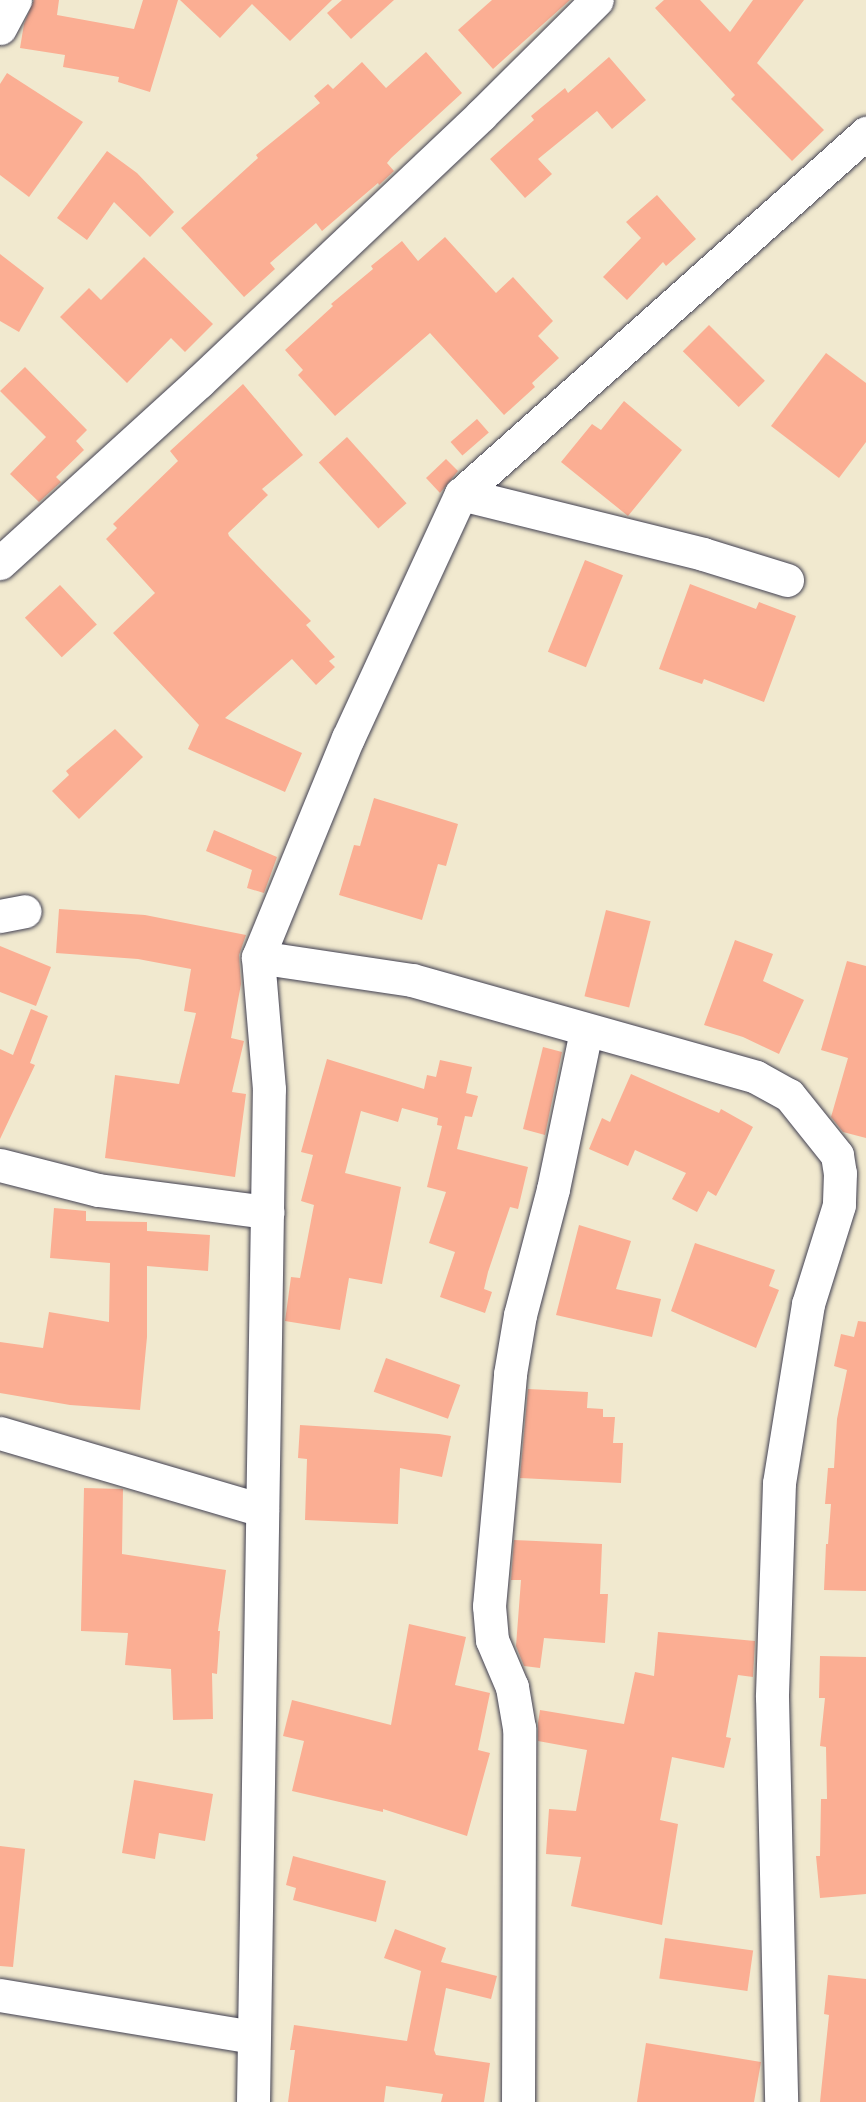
<!DOCTYPE html>
<html>
<head>
<meta charset="utf-8">
<style>
	body { margin:0 }
	#map { position:relative; width:866px; height:2102px; overflow:hidden; background:#f1e9cf; font-family:"Sorts Mill Goudy",serif }
	div>[style] { position:absolute }
	.building>* { inset:0; background:#fbae93; transform-origin:0 0 }
	.roads { filter:drop-shadow(0 0 2px #414051) drop-shadow(0 0 2px #414051) }
	.minor>* { height:33px; margin:-16.5px; padding:0 16.5px; transform-origin:16.5px; border-radius:16.5px; background:#fff }
	span { translate:-50% -50%; white-space:nowrap; text-align:center; line-height:1.15; -webkit-text-stroke:5px #fbf7ec; paint-order:stroke }
</style>
</head>
<body>
<div id="map">
	<div class="building">
		<i style="clip-path:polygon(34px 0,59px 0,57px 15px,134px 29px,143px 0,178px 0,150px 92px,118px 82px,119px 77px,63px 67px,65px 55px,20px 48px,24px 24px)"></i>
		<i style="clip-path:polygon(180px 0,332px 0,290px 41px,252px 4px,220px 38px)"></i>
		<i style="clip-path:polygon(342px 0,394px 0,351px 39px,327px 13px)"></i>
		<i style="clip-path:polygon(492px 0,570px 0,493px 69px,458px 30px)"></i>
		<i style="clip-path:polygon(664px 0,700px 0,730px 32px,753px 0,804px 0,757px 63px,824px 130px,792px 161px,731px 99px,735px 95px,655px 8px)"></i>
		<i style="clip-path:polygon(426px 52px,462px 93px,391px 158px,387px 163px,394px 171px,379px 185px,378px 183px,322px 231px,316px 223px,270px 263px,275px 269px,244px 297px,181px 228px,258px 158px,256px 155px,320px 103px,314px 96px,328px 84px,333px 89px,362px 62px,386px 88px)"></i>
		<i style="clip-path:polygon(609px 57px,646px 100px,612px 129px,597px 111px,538px 159px,552px 174px,525px 198px,490px 159px,534px 120px,531px 116px,565px 88px,568px 93px)"></i>
		<i style="clip-path:polygon(7px 73px,83px 122px,29px 197px,0 175px,0 84px)"></i>
		<i style="clip-path:polygon(107px 151px,137px 173px,174px 212px,150px 237px,114px 202px,87px 240px,57px 218px)"></i>
		<i style="clip-path:polygon(657px 195px,696px 239px,666px 266px,663px 262px,627px 300px,603px 277px,641px 238px,626px 222px)"></i>
		<i style="clip-path:polygon(445px 237px,496px 293px,513px 277px,553px 321px,538px 336px,559px 358px,532px 383px,535px 387px,504px 415px,430px 333px,335px 416px,298px 375px,303px 370px,285px 350px,333px 306px,331px 304px,373px 269px,371px 266px,402px 241px,418px 261px)"></i>
		<i style="clip-path:polygon(0 254px,44px 288px,19px 332px,0 321px)"></i>
		<i style="clip-path:polygon(144px 257px,213px 324px,185px 352px,171px 338px,127px 383px,60px 317px,89px 288px,101px 300px)"></i>
		<i style="left:709px;top:325px;width:79px;height:37px;rotate:45deg"></i>
		<i style="clip-path:polygon(826px 353px,866px 383px,866px 442px,839px 478px,771px 426px)"></i>
		<i style="clip-path:polygon(25px 367px,87px 430px,76px 441px,84px 450px,56px 477px,61px 482px,39px 502px,10px 474px,46px 437px,0 391px)"></i>
		<i style="clip-path:polygon(243px 384px,303px 455px,262px 489px,268px 495px,228px 533px,229px 536px,311px 621px,306px 625px,335px 657px,329px 661px,335px 667px,316px 685px,292px 659px,225px 718px,302px 753px,285px 792px,188px 749px,199px 725px,113px 633px,155px 593px,106px 539px,117px 528px,113px 524px,178px 461px,170px 451px)"></i>
		<i style="clip-path:polygon(624px 401px,682px 450px,628px 516px,561px 462px,592px 424px,601px 430px)"></i>
		<i style="left:477px;top:419px;width:18px;height:35px;rotate:49deg"></i>
		<i style="left:347px;top:437px;width:89px;height:38px;rotate:48deg"></i>
		<i style="clip-path:polygon(446px 459px,458px 471px,440px 493px,426px 478px)"></i>
		<i style="left:585px;top:560px;width:41px;height:99px;rotate:22deg"></i>
		<i style="clip-path:polygon(690px 584px,756px 609px,759px 602px,796px 616px,764px 702px,704px 679px,702px 684px,659px 669px)"></i>
		<i style="left:60px;top:585px;width:54px;height:48px;rotate:47deg"></i>
		<i style="clip-path:polygon(115px 729px,143px 757px,79px 819px,52px 791px,69px 775px,66px 771px)"></i>
		<i style="clip-path:polygon(374px 798px,458px 824px,446px 866px,438px 864px,422px 920px,339px 895px,354px 845px,360px 846px)"></i>
		<i style="clip-path:polygon(214px 830px,277px 857px,264px 893px,247px 888px,252px 870px,206px 851px)"></i>
		<i style="clip-path:polygon(59px 909px,145px 915px,246px 935px,239px 955px,241px 984px,231px 1038px,244px 1041px,232px 1092px,246px 1094px,235px 1177px,105px 1158px,115px 1075px,179px 1084px,196px 1013px,184px 1011px,191px 969px,138px 959px,56px 953px)"></i>
		<i style="left:606px;top:910px;width:46px;height:89px;rotate:14deg"></i>
		<i style="clip-path:polygon(735px 940px,773px 954px,763px 981px,804px 1000px,779px 1054px,743px 1037px,704px 1025px)"></i>
		<i style="clip-path:polygon(0 946px,51px 967px,36px 1006px,0 992px)"></i>
		<i style="clip-path:polygon(847px 961px,866px 966px,866px 1138px,843px 1132px,831px 1117px,848px 1058px,821px 1050px)"></i>
		<i style="clip-path:polygon(31px 1009px,48px 1016px,30px 1063px,35px 1065px,0 1139px,0 1049px,13px 1055px)"></i>
		<i style="clip-path:polygon(543px 1047px,562px 1052px,545px 1135px,523px 1129px)"></i>
		<i style="clip-path:polygon(327px 1059px,424px 1089px,427px 1075px,436px 1077px,440px 1060px,472px 1067px,466px 1093px,478px 1096px,472px 1117px,465px 1116px,457px 1149px,528px 1167px,518px 1209px,510px 1207px,488px 1272px,484px 1289px,492px 1292px,485px 1313px,440px 1297px,455px 1252px,429px 1243px,446px 1192px,427px 1187px,442px 1126px,437px 1125px,438px 1118px,402px 1108px,398px 1122px,361px 1111px,345px 1173px,401px 1187px,382px 1284px,349px 1278px,340px 1330px,285px 1321px,291px 1277px,300px 1278px,314px 1205px,301px 1201px,313px 1155px,301px 1152px)"></i>
		<i style="clip-path:polygon(631px 1074px,719px 1113px,721px 1109px,753px 1127px,716px 1196px,708px 1191px,697px 1212px,672px 1199px,686px 1173px,635px 1150px,628px 1166px,589px 1149px,602px 1118px,610px 1122px)"></i>
		<i style="clip-path:polygon(54px 1208px,86px 1211px,86px 1221px,147px 1222px,147px 1231px,210px 1235px,208px 1271px,147px 1266px,147px 1337px,140px 1410px,70px 1405px,0 1393px,0 1342px,43px 1348px,49px 1312px,109px 1322px,110px 1263px,50px 1258px)"></i>
		<i style="clip-path:polygon(579px 1225px,631px 1241px,616px 1289px,661px 1299px,652px 1337px,556px 1315px)"></i>
		<i style="clip-path:polygon(695px 1243px,775px 1270px,769px 1286px,779px 1290px,756px 1348px,671px 1311px)"></i>
		<i style="clip-path:polygon(858px 1321px,866px 1322px,866px 1591px,824px 1590px,826px 1544px,828px 1544px,831px 1504px,825px 1504px,828px 1468px,834px 1468px,837px 1419px,847px 1370px,834px 1366px,841px 1334px,854px 1337px)"></i>
		<i style="left:386px;top:1358px;width:79px;height:36px;rotate:20deg"></i>
		<i style="clip-path:polygon(528px 1389px,588px 1392px,587px 1408px,603px 1409px,603px 1417px,615px 1417px,613px 1443px,623px 1443px,621px 1483px,520px 1478px)"></i>
		<i style="clip-path:polygon(300px 1425px,439px 1434px,451px 1436px,442px 1477px,400px 1468px,398px 1524px,305px 1520px,307px 1459px,298px 1458px)"></i>
		<i style="clip-path:polygon(84px 1488px,123px 1489px,122px 1554px,226px 1570px,218px 1631px,220px 1631px,217px 1674px,212px 1673px,213px 1719px,173px 1720px,171px 1669px,125px 1665px,128px 1633px,81px 1631px)"></i>
		<i style="clip-path:polygon(514px 1540px,602px 1544px,600px 1594px,608px 1594px,605px 1643px,544px 1638px,540px 1668px,524px 1666px,516px 1646px,521px 1580px,511px 1580px)"></i>
		<i style="clip-path:polygon(409px 1624px,466px 1637px,455px 1685px,490px 1693px,478px 1750px,490px 1753px,467px 1836px,383px 1809px,383px 1812px,292px 1791px,304px 1741px,283px 1736px,292px 1700px,391px 1725px)"></i>
		<i style="clip-path:polygon(658px 1632px,755px 1641px,753px 1677px,738px 1675px,726px 1737px,731px 1738px,724px 1768px,672px 1757px,660px 1820px,678px 1824px,662px 1925px,571px 1906px,581px 1857px,546px 1854px,549px 1809px,576px 1811px,587px 1750px,538px 1741px,538px 1723px,540px 1710px,624px 1724px,635px 1672px,654px 1676px)"></i>
		<i style="clip-path:polygon(820px 1656px,866px 1657px,866px 1894px,820px 1898px,816px 1856px,820px 1856px,821px 1799px,827px 1799px,826px 1747px,820px 1746px,825px 1698px,819px 1698px)"></i>
		<i style="clip-path:polygon(134px 1780px,213px 1794px,205px 1841px,159px 1833px,155px 1859px,122px 1853px)"></i>
		<i style="clip-path:polygon(0 1846px,25px 1849px,13px 1967px,0 1966px)"></i>
		<i style="clip-path:polygon(293px 1856px,386px 1881px,376px 1922px,293px 1900px,296px 1888px,286px 1885px)"></i>
		<i style="clip-path:polygon(395px 1929px,446px 1948px,441px 1962px,497px 1976px,491px 1999px,446px 1988px,434px 2050px,436px 2055px,490px 2063px,484px 2102px,441px 2102px,443px 2094px,386px 2086px,384px 2102px,288px 2102px,295px 2050px,290px 2050px,294px 2025px,407px 2041px,421px 1971px,384px 1958px)"></i>
		<i style="left:665px;top:1938px;width:89px;height:41px;rotate:8deg"></i>
		<i style="clip-path:polygon(828px 1975px,866px 1979px,866px 2102px,820px 2102px,829px 2015px,824px 2014px)"></i>
		<i style="clip-path:polygon(646px 2043px,761px 2062px,754px 2102px,637px 2102px)"></i>
	</div>
	<div class="roads">
		<div class="minor">
			<i style="left:0;top:28px;width:32px;rotate:-62deg"></i>
			<i style="left:461px;top:494px;width:249px;rotate:13.9deg"></i>
			<i style="left:703px;top:554px;width:88px;rotate:17.2deg"></i>
			<i style="left:0;top:563px;width:269px;rotate:-42.3deg"></i>
			<i style="left:199px;top:382px;width:388px;rotate:-43.4deg"></i>
			<i style="left:481px;top:115px;width:163px;rotate:-44.8deg"></i>
			<i style="left:0;top:916px;width:25px;rotate:-11deg"></i>
			<i style="left:258px;top:957px;width:156px;rotate:8.5deg"></i>
			<i style="left:412px;top:980px;width:357px;rotate:15.7deg"></i>
			<i style="left:756px;top:1077px;width:38px;rotate:29deg"></i>
			<i style="left:789px;top:1095px;width:77px;rotate:51.3deg"></i>
			<i style="left:837px;top:1155px;width:18px;rotate:81deg"></i>
			<i style="left:840px;top:1173px;width:32px;rotate:92deg"></i>
			<i style="left:839px;top:1205px;width:104px;rotate:107.4deg"></i>
			<i style="left:808px;top:1304px;width:181px;rotate:99.2deg"></i>
			<i style="left:779px;top:1483px;width:214px;rotate:91.9deg"></i>
			<i style="left:772px;top:1697px;width:405px;rotate:88.7deg"></i>
			<i style="left:0;top:1165px;width:101px;rotate:14.3deg"></i>
			<i style="left:98px;top:1190px;width:171px;rotate:7.4deg"></i>
			<i style="left:0;top:1433px;width:273px;rotate:16.4deg"></i>
			<i style="left:0;top:1995px;width:257px;rotate:9.4deg"></i>
			<i style="left:253px;top:2102px;width:1013px;rotate:-89.1deg"></i>
			<i style="left:269px;top:1089px;width:132px;rotate:-94.8deg"></i>
			<i style="left:258px;top:957px;width:237px;rotate:-67.7deg"></i>
			<i style="left:348px;top:738px;width:269px;rotate:-65.2deg"></i>
			<i style="left:461px;top:494px;width:543px;rotate:-41.71deg"></i>
			<i style="left:518px;top:2102px;width:374px;rotate:-89.8deg"></i>
			<i style="left:519px;top:1728px;width:42px;rotate:-99.7deg"></i>
			<i style="left:512px;top:1687px;width:51px;rotate:-113.1deg"></i>
			<i style="left:492px;top:1640px;width:34px;rotate:-95deg"></i>
			<i style="left:489px;top:1606px;width:233px;rotate:-84.8deg"></i>
			<i style="left:510px;top:1374px;width:60px;rotate:-80.4deg"></i>
			<i style="left:520px;top:1315px;width:130px;rotate:-75.3deg"></i>
			<i style="left:553px;top:1189px;width:161px;rotate:-78.2deg"></i>
		</div>
	</div>
</div>
</body>
</html>
